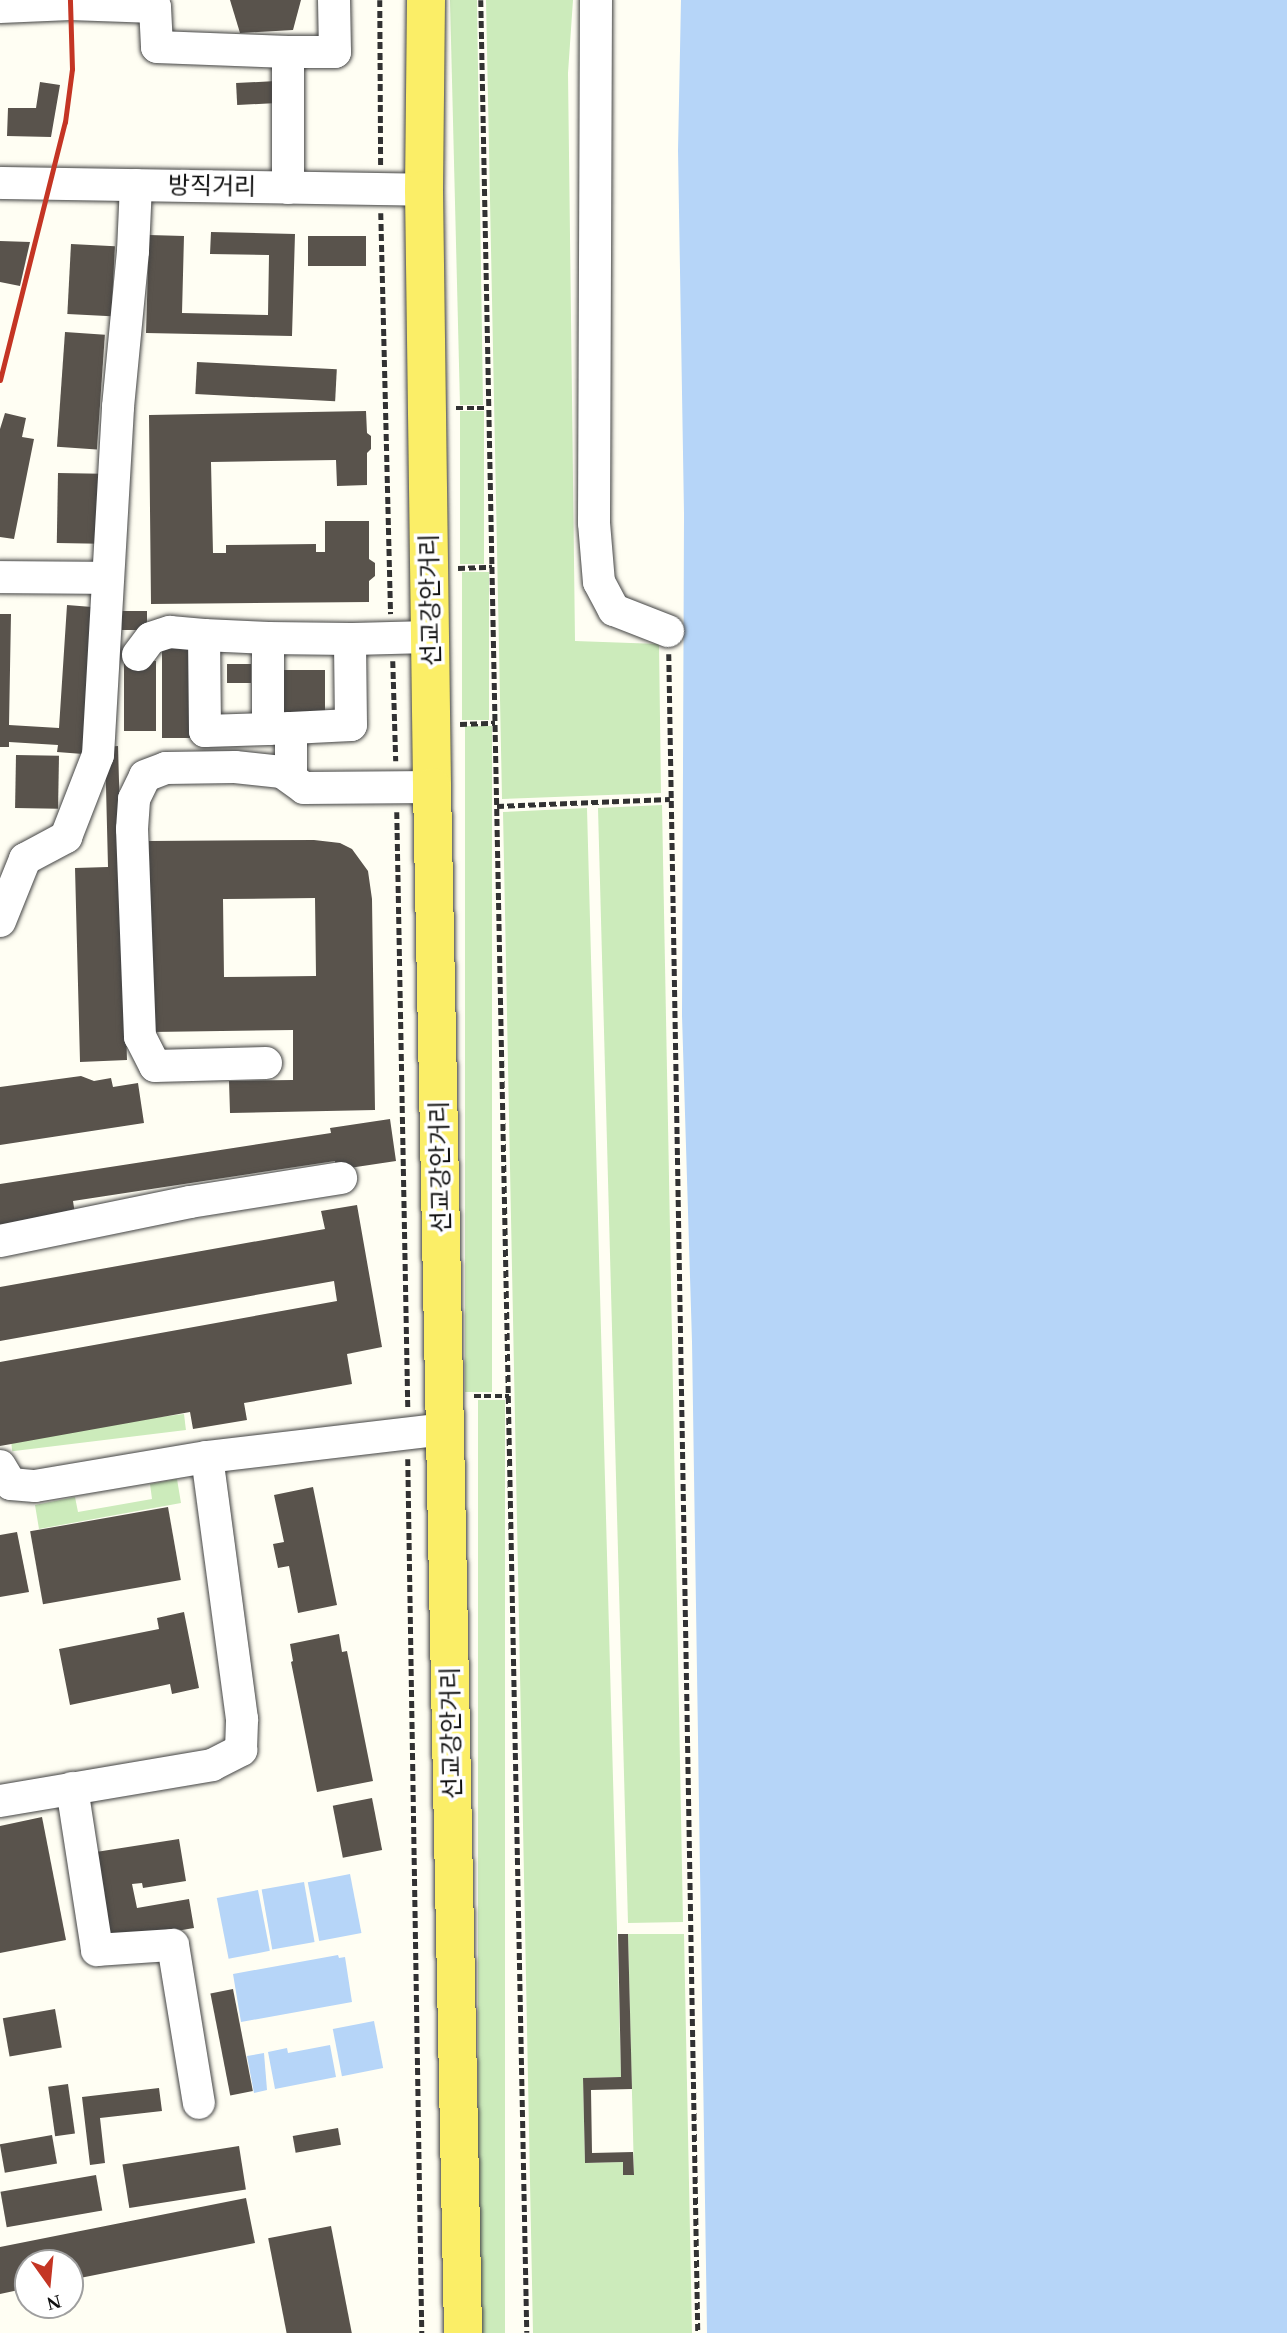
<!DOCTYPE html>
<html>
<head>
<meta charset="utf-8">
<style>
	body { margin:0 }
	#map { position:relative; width:1287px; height:2333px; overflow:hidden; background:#fffef3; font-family:"Times New Roman","Noto Sans KR",serif }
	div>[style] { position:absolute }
	.green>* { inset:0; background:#ccebbb; transform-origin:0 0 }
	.water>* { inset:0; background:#b6d5f8; transform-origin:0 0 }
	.building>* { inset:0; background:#59534c; transform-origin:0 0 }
	.path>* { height:4.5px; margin-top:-2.25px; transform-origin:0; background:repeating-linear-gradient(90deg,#323232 0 7px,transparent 0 10.5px) }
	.roads { filter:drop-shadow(0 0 2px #434343) drop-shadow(0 0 2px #434343) }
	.minor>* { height:32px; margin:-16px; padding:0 16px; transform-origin:16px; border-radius:16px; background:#fff }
	.major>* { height:38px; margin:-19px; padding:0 19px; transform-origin:19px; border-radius:19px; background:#fbee67 }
	.rail>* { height:5px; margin:-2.5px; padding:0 2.5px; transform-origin:2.5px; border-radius:2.5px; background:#c43524 }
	span { translate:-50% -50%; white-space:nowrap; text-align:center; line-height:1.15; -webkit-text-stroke:7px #fff; paint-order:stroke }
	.street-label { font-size:24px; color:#101010 }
	.north { position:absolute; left:14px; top:2249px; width:70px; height:70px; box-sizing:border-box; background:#fff; border:2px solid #9f9f9f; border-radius:50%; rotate:165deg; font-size:19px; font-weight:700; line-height:28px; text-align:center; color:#101010 }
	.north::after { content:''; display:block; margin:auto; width:24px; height:32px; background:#c43524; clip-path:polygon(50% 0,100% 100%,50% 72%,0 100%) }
</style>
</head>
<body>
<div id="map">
	<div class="green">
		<i style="clip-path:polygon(450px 0,477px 0,483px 405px,460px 405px)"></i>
		<i style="clip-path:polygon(486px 0,573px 0,568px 73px,575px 641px,659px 644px,661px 793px,502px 799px)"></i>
		<i style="left:460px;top:411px;width:24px;height:153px"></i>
		<i style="left:462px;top:572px;width:27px;height:148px"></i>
		<i style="left:465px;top:726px;width:27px;height:666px"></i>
		<i style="clip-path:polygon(662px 805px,683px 1922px,628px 1923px,598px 808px)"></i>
		<i style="clip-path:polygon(587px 808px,621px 2077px,583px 2078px,585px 2163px,623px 2162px,623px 2175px,634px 2174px,628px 1934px,684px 1934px,692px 2333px,533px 2333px,503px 812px)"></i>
		<i style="left:478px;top:1400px;width:27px;height:933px"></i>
		<i style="left:184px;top:1414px;width:16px;height:175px;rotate:83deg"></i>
		<i style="clip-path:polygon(177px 1479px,181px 1503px,39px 1529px,35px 1505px,75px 1497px,78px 1512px,152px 1499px,150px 1484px)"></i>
	</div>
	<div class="water">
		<i style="clip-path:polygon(681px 0,1287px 0,1287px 2333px,707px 2333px,692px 1342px,682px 1016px,684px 514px,678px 150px)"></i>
		<i style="left:350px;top:1874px;width:60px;height:43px;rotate:79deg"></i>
		<i style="left:304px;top:1882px;width:61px;height:43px;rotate:80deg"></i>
		<i style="left:258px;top:1890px;width:62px;height:42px;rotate:79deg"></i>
		<i style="clip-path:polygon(338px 1955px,339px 1958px,345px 1957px,352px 2002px,241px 2022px,233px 1974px)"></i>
		<i style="left:374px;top:2021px;width:48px;height:42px;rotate:79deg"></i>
		<i style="clip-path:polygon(330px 2045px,336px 2077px,275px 2089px,268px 2052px,287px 2048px,288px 2053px)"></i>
		<i style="clip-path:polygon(264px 2053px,267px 2090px,254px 2093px,247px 2056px)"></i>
	</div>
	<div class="building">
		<i style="clip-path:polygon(230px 0,301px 0,293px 30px,240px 33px)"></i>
		<i style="left:276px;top:81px;width:22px;height:40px;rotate:87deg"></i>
		<i style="clip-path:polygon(40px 82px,60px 85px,51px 137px,7px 136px,8px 108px,36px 108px)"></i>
		<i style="clip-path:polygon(211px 232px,295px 234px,292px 336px,146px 333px,149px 235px,184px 236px,182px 313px,268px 315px,269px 255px,210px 254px)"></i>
		<i style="left:308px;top:236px;width:58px;height:30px"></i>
		<i style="clip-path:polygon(0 241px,30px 242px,20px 286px,0 282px)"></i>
		<i style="left:71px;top:244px;width:44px;height:70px;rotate:3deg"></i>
		<i style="left:65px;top:332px;width:40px;height:115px;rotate:4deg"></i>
		<i style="left:197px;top:362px;width:140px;height:32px;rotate:3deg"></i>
		<i style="clip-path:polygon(366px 411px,367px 433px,371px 436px,371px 449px,367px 453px,367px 485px,337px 486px,336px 460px,211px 462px,213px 553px,226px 553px,226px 545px,316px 544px,316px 552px,325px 552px,325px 521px,369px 521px,369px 559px,375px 563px,375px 576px,369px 581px,369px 602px,151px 604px,149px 415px)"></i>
		<i style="clip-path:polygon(5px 413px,26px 418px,22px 437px,34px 439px,14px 539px,0 537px,0 429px)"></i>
		<i style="left:58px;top:473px;width:43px;height:70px;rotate:1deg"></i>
		<i style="clip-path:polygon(67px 605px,92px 607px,83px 754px,57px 752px,58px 745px,9px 742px,9px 747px,0 747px,0 614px,11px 614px,9px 725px,59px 728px)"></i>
		<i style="left:122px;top:611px;width:25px;height:19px"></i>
		<i style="left:162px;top:642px;width:28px;height:96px"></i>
		<i style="left:124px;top:661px;width:32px;height:70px"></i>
		<i style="left:227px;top:664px;width:24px;height:19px"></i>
		<i style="left:280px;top:670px;width:45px;height:47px"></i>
		<i style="clip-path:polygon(118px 746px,127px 1060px,80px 1062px,75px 868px,108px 867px,105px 747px)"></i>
		<i style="left:16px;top:755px;width:43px;height:53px;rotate:1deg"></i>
		<i style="clip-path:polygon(evenodd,314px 840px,340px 843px,352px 849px,368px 871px,372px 899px,375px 1110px,230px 1113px,229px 1081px,293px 1080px,293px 1030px,152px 1032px,149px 841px,314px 840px,315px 898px,316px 976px,224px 977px,223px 899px,315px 898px)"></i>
		<i style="clip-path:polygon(81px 1076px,94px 1081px,111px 1078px,113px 1087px,138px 1083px,144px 1123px,0 1145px,0 1087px)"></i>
		<i style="clip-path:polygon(390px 1119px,396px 1161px,336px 1170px,335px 1161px,73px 1201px,75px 1214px,0 1225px,0 1184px,331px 1133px,330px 1128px)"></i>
		<i style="clip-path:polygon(357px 1205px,382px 1347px,347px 1354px,352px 1384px,244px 1403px,247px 1420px,193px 1429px,190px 1412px,0 1446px,0 1362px,337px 1301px,334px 1281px,0 1341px,0 1287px,325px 1229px,321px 1211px)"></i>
		<i style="clip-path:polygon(313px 1487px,337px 1605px,298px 1613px,289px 1566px,278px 1568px,273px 1544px,284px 1542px,274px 1495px)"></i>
		<i style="left:168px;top:1507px;width:74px;height:140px;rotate:80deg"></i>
		<i style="clip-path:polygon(17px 1532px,29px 1592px,0 1597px,0 1535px)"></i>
		<i style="clip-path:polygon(184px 1612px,199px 1688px,172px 1694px,170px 1684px,70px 1705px,59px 1649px,159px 1629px,157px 1618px)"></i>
		<i style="clip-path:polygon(339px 1634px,342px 1652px,347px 1651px,373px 1781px,317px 1792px,291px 1662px,293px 1661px,290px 1644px)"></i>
		<i style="left:372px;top:1798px;width:53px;height:40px;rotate:79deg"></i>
		<i style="clip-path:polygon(42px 1817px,66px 1940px,0 1953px,0 1826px)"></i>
		<i style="clip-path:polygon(179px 1839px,186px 1881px,143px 1888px,142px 1883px,132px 1884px,137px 1908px,189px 1899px,194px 1928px,111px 1942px,96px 1852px)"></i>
		<i style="clip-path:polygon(618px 1934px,628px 1934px,632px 2089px,591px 2090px,592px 2153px,633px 2152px,634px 2175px,623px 2175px,623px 2162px,585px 2163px,583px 2078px,621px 2077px)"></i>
		<i style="left:233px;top:1989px;width:104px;height:23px;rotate:79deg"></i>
		<i style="left:55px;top:2009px;width:39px;height:53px;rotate:80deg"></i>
		<i style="left:68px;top:2084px;width:50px;height:20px;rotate:82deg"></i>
		<i style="clip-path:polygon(159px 2088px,162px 2111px,100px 2118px,105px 2163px,90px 2165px,82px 2097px)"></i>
		<i style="left:338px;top:2128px;width:17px;height:46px;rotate:80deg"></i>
		<i style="left:52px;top:2135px;width:29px;height:53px;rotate:80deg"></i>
		<i style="left:239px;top:2146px;width:44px;height:118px;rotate:81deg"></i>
		<i style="left:96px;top:2175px;width:36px;height:97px;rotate:80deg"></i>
		<i style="clip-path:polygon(246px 2198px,255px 2243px,70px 2280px,70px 2263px,28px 2263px,28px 2288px,0 2294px,0 2247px)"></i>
		<i style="left:331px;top:2226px;width:109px;height:64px;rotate:79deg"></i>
	</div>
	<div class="path">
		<i style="left:380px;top:0;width:166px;rotate:89.7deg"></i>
		<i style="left:481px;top:0;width:2333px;rotate:88.87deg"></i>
		<i style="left:381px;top:213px;width:401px;rotate:88.6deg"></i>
		<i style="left:456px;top:408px;width:32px"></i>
		<i style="left:458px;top:568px;width:34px;rotate:-2deg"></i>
		<i style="left:669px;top:654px;width:1679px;rotate:89.01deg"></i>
		<i style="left:393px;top:661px;width:100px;rotate:88.3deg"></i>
		<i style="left:460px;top:724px;width:35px;rotate:-2deg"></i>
		<i style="left:497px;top:806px;width:173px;rotate:-2.3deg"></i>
		<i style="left:397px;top:812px;width:596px;rotate:88.94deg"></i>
		<i style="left:474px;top:1396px;width:35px"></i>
		<i style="left:408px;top:1459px;width:874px;rotate:89.08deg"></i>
	</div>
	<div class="roads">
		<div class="minor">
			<i style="left:596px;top:0;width:523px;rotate:90.22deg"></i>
			<i style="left:594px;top:523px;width:59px;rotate:85.2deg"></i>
			<i style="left:599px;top:582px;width:32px;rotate:62deg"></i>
			<i style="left:614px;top:610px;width:58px;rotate:21.3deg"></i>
			<i style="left:0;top:7px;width:70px;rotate:-2.5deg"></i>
			<i style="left:70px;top:4px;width:85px;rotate:2deg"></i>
			<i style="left:155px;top:7px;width:40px;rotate:87.1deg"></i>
			<i style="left:157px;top:47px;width:131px;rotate:2.2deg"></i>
			<i style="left:0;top:183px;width:424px;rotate:0.9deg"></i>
			<i style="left:288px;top:188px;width:136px;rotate:-90deg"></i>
			<i style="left:288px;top:52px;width:47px"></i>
			<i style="left:335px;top:52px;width:52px;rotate:-91.1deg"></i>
			<i style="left:0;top:577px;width:106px;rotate:0.5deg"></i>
			<i style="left:268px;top:638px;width:64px;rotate:-177.3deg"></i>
			<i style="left:204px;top:635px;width:96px;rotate:89.4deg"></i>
			<i style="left:205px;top:731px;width:63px;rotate:-1.8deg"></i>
			<i style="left:138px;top:655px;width:21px;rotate:-53deg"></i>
			<i style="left:151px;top:638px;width:20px;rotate:-18deg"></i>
			<i style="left:170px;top:632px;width:34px;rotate:5deg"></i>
			<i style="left:289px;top:728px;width:21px;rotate:177deg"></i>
			<i style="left:268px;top:729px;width:91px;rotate:-90deg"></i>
			<i style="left:268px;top:638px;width:82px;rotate:0.7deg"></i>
			<i style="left:291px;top:778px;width:50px;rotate:-90deg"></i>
			<i style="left:291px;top:728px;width:60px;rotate:-2.9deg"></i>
			<i style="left:351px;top:725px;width:86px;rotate:-90.7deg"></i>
			<i style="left:350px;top:639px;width:82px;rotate:-1.4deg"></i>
			<i style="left:0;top:921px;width:67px;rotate:-68deg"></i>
			<i style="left:25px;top:859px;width:47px;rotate:-28.2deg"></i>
			<i style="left:66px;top:837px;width:88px;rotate:-68.7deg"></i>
			<i style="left:98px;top:755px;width:349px;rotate:-86.7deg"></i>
			<i style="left:118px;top:407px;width:157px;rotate:-84.5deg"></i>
			<i style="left:133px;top:251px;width:66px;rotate:-87.4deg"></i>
			<i style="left:266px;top:1063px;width:111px;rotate:178.5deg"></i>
			<i style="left:155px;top:1066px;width:33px;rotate:-117deg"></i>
			<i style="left:140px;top:1037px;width:208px;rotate:-92.2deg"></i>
			<i style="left:132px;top:829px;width:30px;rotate:-86deg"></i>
			<i style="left:134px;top:799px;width:25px;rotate:-64deg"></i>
			<i style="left:145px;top:776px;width:22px;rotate:-21deg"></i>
			<i style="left:166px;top:768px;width:69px;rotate:-0.8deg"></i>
			<i style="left:235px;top:767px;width:47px;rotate:6.1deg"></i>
			<i style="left:282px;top:772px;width:27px;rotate:36deg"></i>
			<i style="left:304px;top:788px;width:128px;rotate:-0.4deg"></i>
			<i style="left:0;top:1241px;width:194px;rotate:-11.6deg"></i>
			<i style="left:190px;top:1202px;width:153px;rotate:-9deg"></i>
			<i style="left:0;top:1466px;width:21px;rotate:59deg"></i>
			<i style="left:11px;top:1484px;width:24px;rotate:5deg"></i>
			<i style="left:35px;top:1486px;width:174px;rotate:-9.6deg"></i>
			<i style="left:207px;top:1457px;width:242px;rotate:-6.7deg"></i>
			<i style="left:72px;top:1788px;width:164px;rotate:81.2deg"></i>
			<i style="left:97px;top:1950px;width:76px;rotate:-3.8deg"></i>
			<i style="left:173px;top:1945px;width:160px;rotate:80.7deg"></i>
			<i style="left:0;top:1801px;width:215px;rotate:-9.6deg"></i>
			<i style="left:212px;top:1765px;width:33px;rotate:-27deg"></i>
			<i style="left:241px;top:1750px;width:31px;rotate:-88deg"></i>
			<i style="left:242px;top:1719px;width:264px;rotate:-97.6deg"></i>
		</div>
		<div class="major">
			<i style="left:426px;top:0;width:190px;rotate:90.6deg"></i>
			<i style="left:424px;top:190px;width:597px;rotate:89.23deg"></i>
			<i style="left:432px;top:787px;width:1546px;rotate:88.85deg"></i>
		</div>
	</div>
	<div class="rail">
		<i style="left:0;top:380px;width:266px;rotate:-75.9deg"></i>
		<i style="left:65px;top:122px;width:53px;rotate:-82.5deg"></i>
		<i style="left:72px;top:69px;width:69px;rotate:-91.7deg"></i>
	</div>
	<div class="street-label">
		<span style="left:212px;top:187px;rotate:1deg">방직거리</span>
		<span style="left:431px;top:600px;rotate:-91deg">선교강안거리</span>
		<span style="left:441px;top:1167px;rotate:-91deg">선교강안거리</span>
		<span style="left:452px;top:1733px;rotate:-91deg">선교강안거리</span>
	</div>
	<div class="north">N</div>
</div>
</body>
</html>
